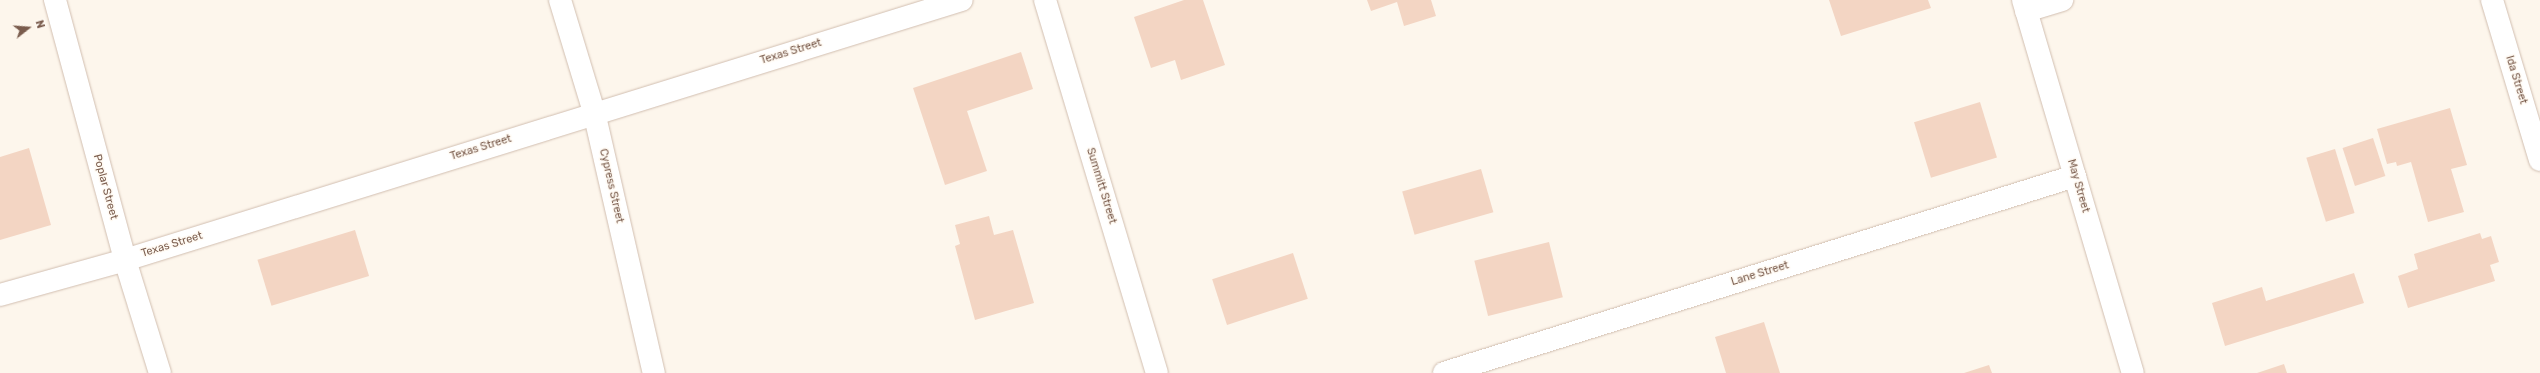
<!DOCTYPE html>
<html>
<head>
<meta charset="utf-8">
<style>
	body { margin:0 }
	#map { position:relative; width:2540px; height:373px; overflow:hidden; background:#fdf6ec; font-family:Rubik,sans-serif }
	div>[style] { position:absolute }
	.building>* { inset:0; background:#f3d5c3; transform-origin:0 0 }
	.roads { filter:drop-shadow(0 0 1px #d1beb0) drop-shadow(0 0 1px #d1beb0) }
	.minor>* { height:22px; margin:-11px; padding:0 11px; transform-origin:11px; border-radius:11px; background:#fff }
	.tertiary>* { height:22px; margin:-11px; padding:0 11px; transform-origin:11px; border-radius:11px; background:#fff }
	span { translate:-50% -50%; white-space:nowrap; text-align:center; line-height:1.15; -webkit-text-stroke:3px #fffaf3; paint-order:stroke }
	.street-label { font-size:11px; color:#7a5c4d }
	.north { position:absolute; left:8px; top:8px; width:40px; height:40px; -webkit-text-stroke:3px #fffaf3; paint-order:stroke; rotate:73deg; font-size:11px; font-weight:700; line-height:16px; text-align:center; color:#7a5c4d }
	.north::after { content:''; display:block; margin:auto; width:14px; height:18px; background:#7a5c4d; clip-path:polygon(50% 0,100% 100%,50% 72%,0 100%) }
</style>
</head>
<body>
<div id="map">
	<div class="building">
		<i style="clip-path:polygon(1184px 0,1203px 0,1225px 65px,1181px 80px,1175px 60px,1151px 68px,1134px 17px)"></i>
		<i style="clip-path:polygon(1367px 0,1431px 0,1436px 16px,1404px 26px,1397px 2px,1371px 11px)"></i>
		<i style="clip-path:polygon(1829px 0,1928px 0,1931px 8px,1841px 36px)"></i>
		<i style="clip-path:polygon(1021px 52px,1033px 89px,967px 111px,987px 171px,945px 185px,913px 88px)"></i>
		<i style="left:1980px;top:102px;width:58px;height:69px;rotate:73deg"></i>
		<i style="clip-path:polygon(2450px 108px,2467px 165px,2451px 169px,2464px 212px,2428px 222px,2411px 162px,2397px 166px,2396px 162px,2387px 164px,2377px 129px)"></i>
		<i style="left:2373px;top:138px;width:40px;height:32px;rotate:72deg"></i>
		<i style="clip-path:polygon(29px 148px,51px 225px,0 240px,0 157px)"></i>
		<i style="left:2335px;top:149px;width:67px;height:30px;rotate:73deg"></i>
		<i style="left:1481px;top:169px;width:45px;height:82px;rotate:74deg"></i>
		<i style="clip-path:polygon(989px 216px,994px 235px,1013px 230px,1034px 303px,975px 320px,955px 246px,960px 244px,955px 225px)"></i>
		<i style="left:355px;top:230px;width:48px;height:102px;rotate:73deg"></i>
		<i style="clip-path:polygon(2480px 233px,2482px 239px,2491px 236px,2499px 262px,2490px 265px,2495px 281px,2408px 308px,2398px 276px,2418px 269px,2414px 254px)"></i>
		<i style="left:1549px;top:242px;width:57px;height:77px;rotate:76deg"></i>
		<i style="left:1293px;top:253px;width:48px;height:85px;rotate:72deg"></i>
		<i style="clip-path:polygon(2354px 273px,2364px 303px,2225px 346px,2212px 303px,2262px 287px,2266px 301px)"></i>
		<i style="clip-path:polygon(1764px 322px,1780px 373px,1726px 373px,1715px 337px)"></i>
		<i style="clip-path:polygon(2284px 364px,2287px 373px,2257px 373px)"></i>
		<i style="clip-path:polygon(1989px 365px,1992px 373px,1964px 373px)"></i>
	</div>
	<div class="roads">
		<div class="minor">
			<i style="left:560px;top:0;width:117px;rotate:73.1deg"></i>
			<i style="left:594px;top:112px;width:268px;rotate:77.1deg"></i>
			<i style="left:1045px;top:0;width:389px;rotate:73.3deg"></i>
			<i style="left:2023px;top:0;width:389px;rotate:73.6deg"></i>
			<i style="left:2492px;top:0;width:167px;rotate:73.3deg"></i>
			<i style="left:2026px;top:11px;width:38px;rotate:-17deg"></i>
			<i style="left:0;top:295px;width:130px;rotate:-15.6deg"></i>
			<i style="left:125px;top:260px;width:876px;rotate:-17.26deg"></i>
			<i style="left:1444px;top:373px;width:661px;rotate:-17.34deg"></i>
		</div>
		<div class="tertiary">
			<i style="left:55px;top:0;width:269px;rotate:74.9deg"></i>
			<i style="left:125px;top:260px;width:118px;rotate:72.8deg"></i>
		</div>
	</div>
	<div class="street-label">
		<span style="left:791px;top:52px;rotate:-17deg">Texas Street</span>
		<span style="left:2516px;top:80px;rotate:73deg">Ida Street</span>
		<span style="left:481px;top:148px;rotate:-17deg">Texas Street</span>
		<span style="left:611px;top:186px;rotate:77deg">Cypress Street</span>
		<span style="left:1101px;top:186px;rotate:73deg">Summitt Street</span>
		<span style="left:2078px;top:186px;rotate:74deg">May Street</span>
		<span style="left:105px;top:187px;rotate:75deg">Poplar Street</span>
		<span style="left:172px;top:245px;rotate:-17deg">Texas Street</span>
		<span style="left:1760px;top:274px;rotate:-17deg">Lane Street</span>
	</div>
	<div class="north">N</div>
</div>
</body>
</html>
